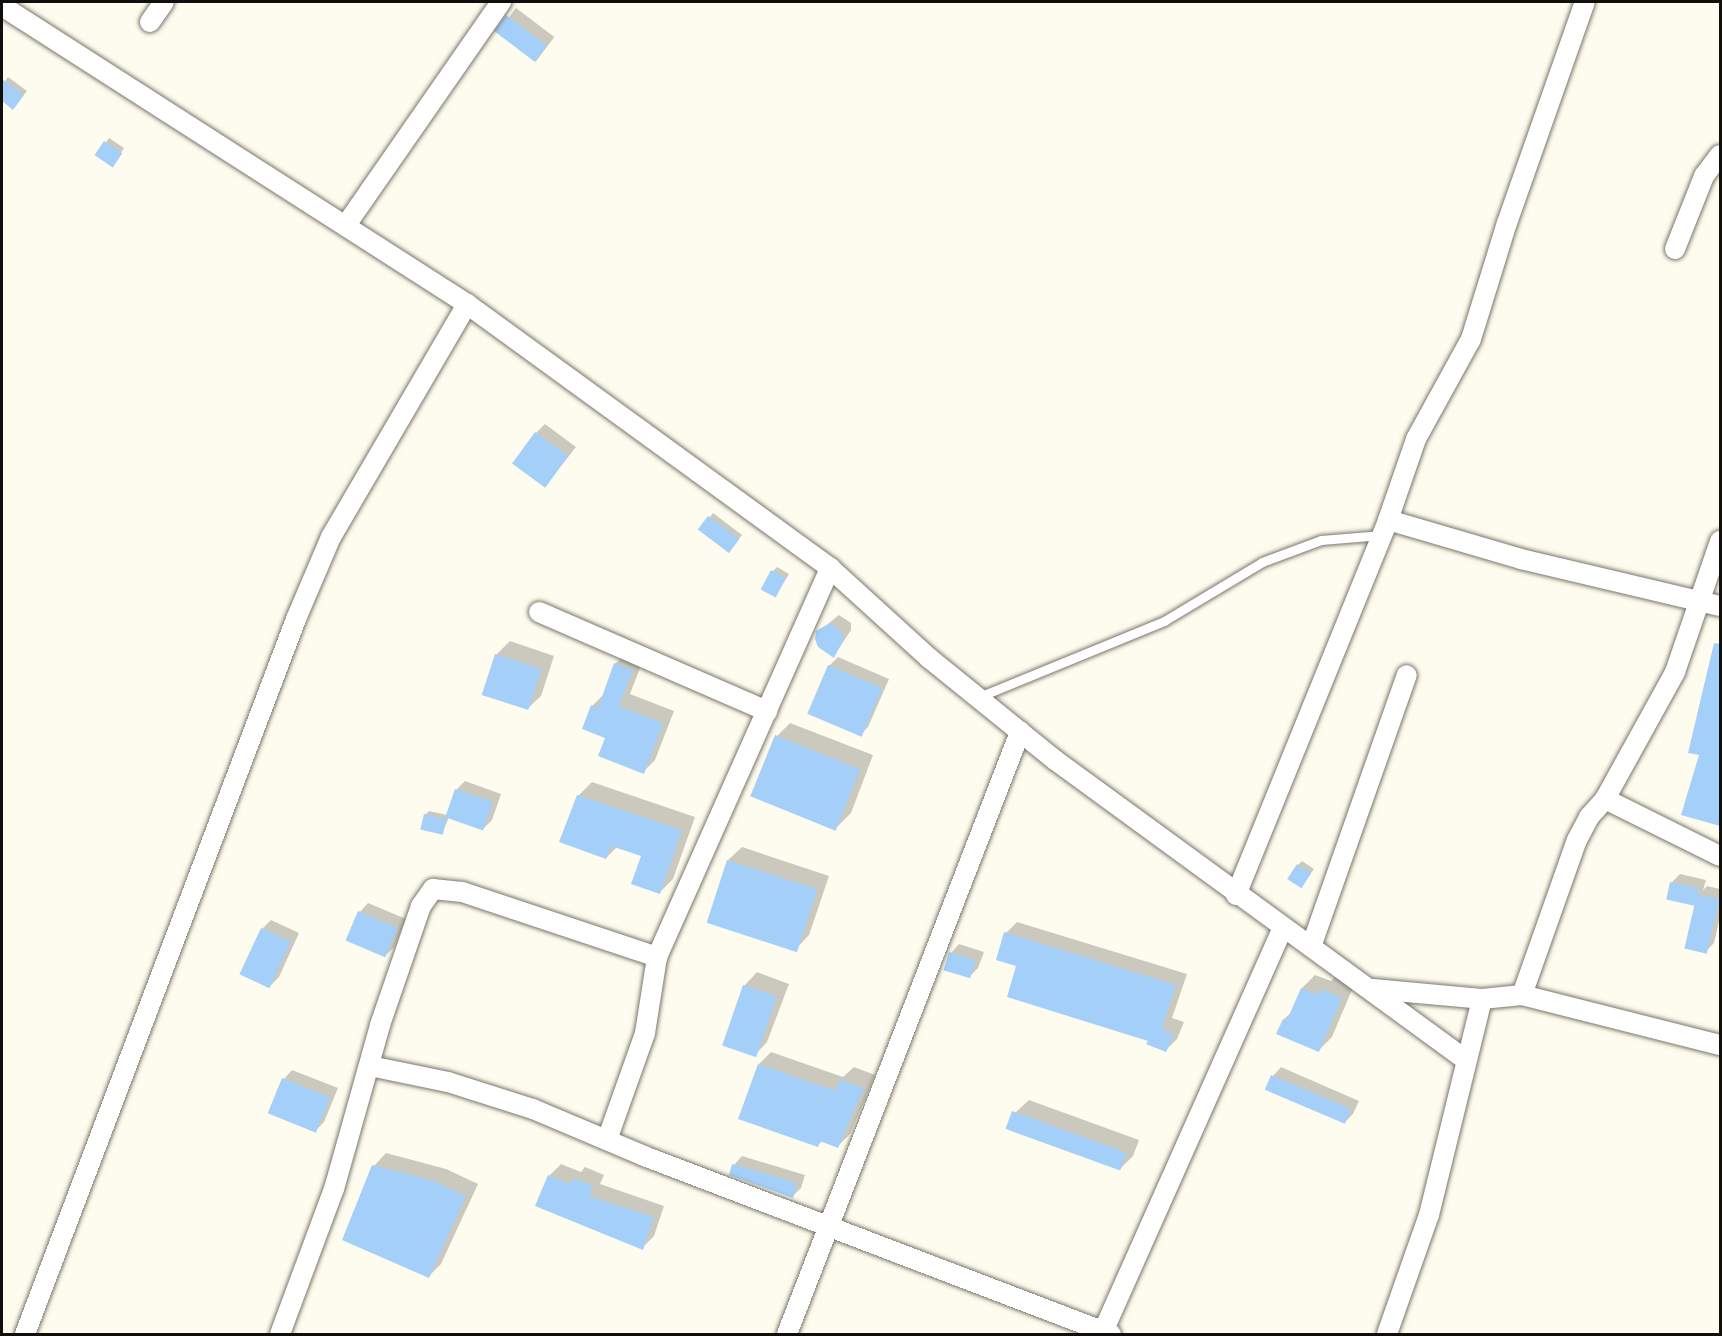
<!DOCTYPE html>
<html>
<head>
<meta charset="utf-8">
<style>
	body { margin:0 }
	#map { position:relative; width:1722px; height:1336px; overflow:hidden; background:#fefcee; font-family:"Golos Text",sans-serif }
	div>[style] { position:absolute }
	.shadow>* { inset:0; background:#0003; transform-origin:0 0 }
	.building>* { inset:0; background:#a3cff8; transform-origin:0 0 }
	.roads { filter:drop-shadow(0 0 2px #78766a) drop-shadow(0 0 2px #78766a) }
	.lane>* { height:9px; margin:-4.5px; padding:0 4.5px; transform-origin:4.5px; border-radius:4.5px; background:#fff }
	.street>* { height:20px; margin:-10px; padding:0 10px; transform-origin:10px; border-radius:10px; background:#fff }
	span { translate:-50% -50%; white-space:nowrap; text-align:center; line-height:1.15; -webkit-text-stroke:4.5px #fff; paint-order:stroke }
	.frame { position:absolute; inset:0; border:3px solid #100f0b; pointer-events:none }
</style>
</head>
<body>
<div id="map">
	<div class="shadow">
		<i style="left:516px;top:8px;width:48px;height:31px;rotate:37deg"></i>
		<i style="clip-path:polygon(8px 77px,27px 91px,13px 108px,2px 99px,2px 85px)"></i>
		<i style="clip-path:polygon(109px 138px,124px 148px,115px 162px,106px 142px)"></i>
		<i style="clip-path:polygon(545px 424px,576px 447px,546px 485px,536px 433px)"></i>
		<i style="clip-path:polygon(713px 513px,742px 535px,732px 548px,700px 530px)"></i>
		<i style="clip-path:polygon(777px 567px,789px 574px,776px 595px,773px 571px)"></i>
		<i style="clip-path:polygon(839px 615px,851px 623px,851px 630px,834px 656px,818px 632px)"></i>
		<i style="clip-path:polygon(510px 641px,554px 656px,541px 696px,527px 709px,483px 694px,497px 654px)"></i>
		<i style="clip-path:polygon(628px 652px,644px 658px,630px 694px,674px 711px,655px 760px,643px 772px,607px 737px,592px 706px,605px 693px,615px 664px)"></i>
		<i style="clip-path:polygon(838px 657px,889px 679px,868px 727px,859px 736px,829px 666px)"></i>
		<i style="clip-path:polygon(1720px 660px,1720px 825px,1683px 814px,1701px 754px,1709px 672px)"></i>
		<i style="clip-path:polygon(790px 723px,873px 755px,851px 813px,837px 827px,777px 736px)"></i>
		<i style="clip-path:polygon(465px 781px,501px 794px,492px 820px,483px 829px,449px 817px,442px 834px,425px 815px,429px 811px,447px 815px,456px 790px)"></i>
		<i style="clip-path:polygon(592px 782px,695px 817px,673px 879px,660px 892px,643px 855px,617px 847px,606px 858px,578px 796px)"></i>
		<i style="clip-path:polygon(742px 847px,829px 876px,809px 935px,796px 949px,728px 860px)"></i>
		<i style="clip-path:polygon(1302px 861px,1314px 869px,1301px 886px,1298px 865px)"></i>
		<i style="clip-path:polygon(1680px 874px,1706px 880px,1703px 890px,1707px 886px,1720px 889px,1720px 917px,1714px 943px,1705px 952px,1696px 902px,1693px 905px,1672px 882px)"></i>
		<i style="clip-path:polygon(368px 903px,406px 919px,394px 947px,385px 956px,360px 912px)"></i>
		<i style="clip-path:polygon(271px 920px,299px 933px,279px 977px,270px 986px,262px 929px)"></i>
		<i style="clip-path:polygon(1017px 922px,1187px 974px,1172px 1018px,1184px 1022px,1177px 1039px,1166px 1050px,1150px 1040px,1006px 933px)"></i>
		<i style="clip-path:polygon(959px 944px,984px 952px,978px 968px,969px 977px,951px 953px)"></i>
		<i style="clip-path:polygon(757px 972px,789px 984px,767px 1042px,754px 1056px,744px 986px)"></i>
		<i style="clip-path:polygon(1315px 975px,1331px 981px,1335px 977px,1354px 985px,1332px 1037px,1319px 1050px,1284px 1019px,1293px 1011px,1302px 988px)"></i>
		<i style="clip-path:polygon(771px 1052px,843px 1077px,854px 1067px,875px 1075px,850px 1134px,838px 1146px,822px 1141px,818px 1145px,759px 1064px)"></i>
		<i style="clip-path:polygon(1281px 1067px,1359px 1101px,1353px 1114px,1344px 1123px,1273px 1076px)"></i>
		<i style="clip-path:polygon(292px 1070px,338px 1088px,324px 1122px,316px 1130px,284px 1079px)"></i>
		<i style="clip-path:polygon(1029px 1100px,1139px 1140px,1133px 1156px,1120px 1169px,1015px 1113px)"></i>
		<i style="clip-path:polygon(386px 1153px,446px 1169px,478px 1184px,441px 1264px,429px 1276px,374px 1166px)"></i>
		<i style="clip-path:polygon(742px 1156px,805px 1175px,801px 1188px,792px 1197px,734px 1165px)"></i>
		<i style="clip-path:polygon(561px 1164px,581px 1172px,585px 1167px,604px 1175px,600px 1184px,664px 1206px,654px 1236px,642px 1248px,549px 1176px)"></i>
	</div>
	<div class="building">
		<i style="left:506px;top:15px;width:51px;height:20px;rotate:37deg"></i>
		<i style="clip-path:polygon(2px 79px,24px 95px,13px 110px,2px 101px)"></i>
		<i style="left:104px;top:141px;width:22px;height:17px;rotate:34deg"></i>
		<i style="left:535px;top:432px;width:41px;height:39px;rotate:36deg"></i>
		<i style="left:708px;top:516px;width:39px;height:17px;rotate:37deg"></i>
		<i style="left:771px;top:570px;width:17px;height:22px;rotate:28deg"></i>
		<i style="clip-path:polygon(830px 623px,842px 632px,843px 640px,834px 658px,818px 647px,815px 639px,816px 631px)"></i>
		<i style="clip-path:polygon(1714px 643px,1720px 644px,1720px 826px,1681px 815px,1699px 755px,1688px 753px)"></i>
		<i style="left:495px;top:654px;width:49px;height:43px;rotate:18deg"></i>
		<i style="clip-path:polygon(614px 663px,633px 670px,619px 706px,663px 723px,644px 774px,598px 756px,605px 738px,582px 729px,591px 705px,598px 708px)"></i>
		<i style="left:828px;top:665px;width:59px;height:53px;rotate:23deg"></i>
		<i style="left:775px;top:735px;width:92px;height:66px;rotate:22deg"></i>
		<i style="left:455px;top:789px;width:40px;height:30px;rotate:19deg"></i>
		<i style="clip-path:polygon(577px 795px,682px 830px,660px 894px,631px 884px,641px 856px,611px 846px,606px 859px,559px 842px)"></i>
		<i style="left:424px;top:814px;width:23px;height:16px;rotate:13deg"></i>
		<i style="left:727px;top:860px;width:95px;height:66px;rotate:18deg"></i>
		<i style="left:1297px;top:864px;width:17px;height:18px;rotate:33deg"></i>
		<i style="left:1670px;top:882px;width:29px;height:18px;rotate:12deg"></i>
		<i style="left:1697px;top:894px;width:23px;height:56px;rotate:13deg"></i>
		<i style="left:358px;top:911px;width:43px;height:32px;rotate:23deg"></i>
		<i style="left:261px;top:928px;width:33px;height:51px;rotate:25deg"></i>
		<i style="clip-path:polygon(1004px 932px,1176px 985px,1162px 1029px,1174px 1034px,1166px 1052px,1146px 1044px,1148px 1041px,1007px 997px,1016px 966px,996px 960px)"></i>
		<i style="left:949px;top:952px;width:28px;height:19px;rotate:17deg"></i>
		<i style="left:743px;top:985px;width:36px;height:64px;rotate:19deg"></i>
		<i style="clip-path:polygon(1301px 988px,1318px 995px,1321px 989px,1342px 998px,1319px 1052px,1276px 1034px,1283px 1019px,1287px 1020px)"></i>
		<i style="clip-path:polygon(758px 1064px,836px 1091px,840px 1079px,864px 1088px,838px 1148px,820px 1141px,818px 1147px,738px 1119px)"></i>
		<i style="left:1271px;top:1075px;width:87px;height:16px;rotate:23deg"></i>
		<i style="left:282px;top:1078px;width:52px;height:38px;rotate:22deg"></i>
		<i style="left:1012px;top:1111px;width:122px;height:19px;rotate:20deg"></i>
		<i style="clip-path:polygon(732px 1164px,797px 1183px,793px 1198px,729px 1175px)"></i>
		<i style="clip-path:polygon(372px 1165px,434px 1181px,466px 1196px,429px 1278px,342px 1240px)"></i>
		<i style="clip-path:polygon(548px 1175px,570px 1184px,573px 1178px,593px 1186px,589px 1196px,654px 1217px,643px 1250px,535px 1206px)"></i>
	</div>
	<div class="roads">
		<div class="lane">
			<i style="left:979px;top:697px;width:200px;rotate:-22.3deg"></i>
			<i style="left:1164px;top:621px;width:114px;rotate:-31deg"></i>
			<i style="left:1262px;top:562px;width:63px;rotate:-20.4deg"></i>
			<i style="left:1321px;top:540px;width:61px;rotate:-4.7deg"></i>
		</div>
		<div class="street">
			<i style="left:2px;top:6px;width:552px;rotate:32.65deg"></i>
			<i style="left:467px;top:304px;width:449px;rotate:36deg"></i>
			<i style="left:830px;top:568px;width:134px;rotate:42.3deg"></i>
			<i style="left:929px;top:658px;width:162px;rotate:39deg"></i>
			<i style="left:1055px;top:760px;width:509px;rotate:36.13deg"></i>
			<i style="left:150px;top:22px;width:24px;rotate:-55deg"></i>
			<i style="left:346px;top:225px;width:272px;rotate:-55.2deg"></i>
			<i style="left:1675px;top:249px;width:79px;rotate:-68.3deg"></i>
			<i style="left:1704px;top:176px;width:26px;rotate:-53deg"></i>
			<i style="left:1388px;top:520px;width:139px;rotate:16.3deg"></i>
			<i style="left:1521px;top:559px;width:204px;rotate:13.3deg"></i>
			<i style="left:539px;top:612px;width:249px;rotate:23.5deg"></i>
			<i style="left:1605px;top:799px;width:128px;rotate:26.4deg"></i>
			<i style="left:1236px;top:895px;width:405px;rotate:-67.9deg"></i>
			<i style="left:1388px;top:520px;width:86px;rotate:-70.9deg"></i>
			<i style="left:1416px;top:439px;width:114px;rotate:-61.2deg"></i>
			<i style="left:1471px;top:339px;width:121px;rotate:-72.8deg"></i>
			<i style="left:1507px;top:223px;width:234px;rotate:-70.6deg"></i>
			<i style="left:1311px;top:947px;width:288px;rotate:-70.6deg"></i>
			<i style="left:1373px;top:989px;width:109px;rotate:5.2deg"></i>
			<i style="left:1482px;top:999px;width:40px;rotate:-5.7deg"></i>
			<i style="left:1522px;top:995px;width:204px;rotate:14.2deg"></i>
			<i style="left:1522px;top:995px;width:164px;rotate:-70.5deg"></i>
			<i style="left:1577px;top:840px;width:26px;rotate:-62deg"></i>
			<i style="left:1589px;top:817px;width:24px;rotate:-48deg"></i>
			<i style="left:1605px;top:799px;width:145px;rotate:-61.1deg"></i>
			<i style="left:1675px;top:672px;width:139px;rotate:-71deg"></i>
			<i style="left:370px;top:1066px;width:80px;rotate:11.6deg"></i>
			<i style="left:448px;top:1082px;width:89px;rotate:17.6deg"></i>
			<i style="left:533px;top:1109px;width:121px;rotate:22.9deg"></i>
			<i style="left:644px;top:1156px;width:500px;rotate:20.9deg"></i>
			<i style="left:607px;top:1140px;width:114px;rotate:-70.4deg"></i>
			<i style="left:645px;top:1033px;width:77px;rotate:-81deg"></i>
			<i style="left:25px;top:1334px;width:765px;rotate:-69.24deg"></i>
			<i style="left:296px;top:619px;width:89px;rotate:-66.9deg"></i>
			<i style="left:331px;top:537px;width:270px;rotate:-59.7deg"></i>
			<i style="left:280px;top:1334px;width:155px;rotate:-69.6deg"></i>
			<i style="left:334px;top:1189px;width:170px;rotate:-74.3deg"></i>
			<i style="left:380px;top:1025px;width:126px;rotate:-71deg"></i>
			<i style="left:421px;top:906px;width:21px;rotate:-55deg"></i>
			<i style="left:433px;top:889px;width:29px;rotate:6deg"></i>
			<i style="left:462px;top:892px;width:206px;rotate:18.4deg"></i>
			<i style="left:657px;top:957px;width:426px;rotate:-66deg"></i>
			<i style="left:787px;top:1334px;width:646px;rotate:-68.84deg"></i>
			<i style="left:1102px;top:1334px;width:445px;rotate:-66deg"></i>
			<i style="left:1387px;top:1334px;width:126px;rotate:-70.6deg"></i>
			<i style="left:1429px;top:1215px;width:222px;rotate:-76.2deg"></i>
		</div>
	</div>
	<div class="frame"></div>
</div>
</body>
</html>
